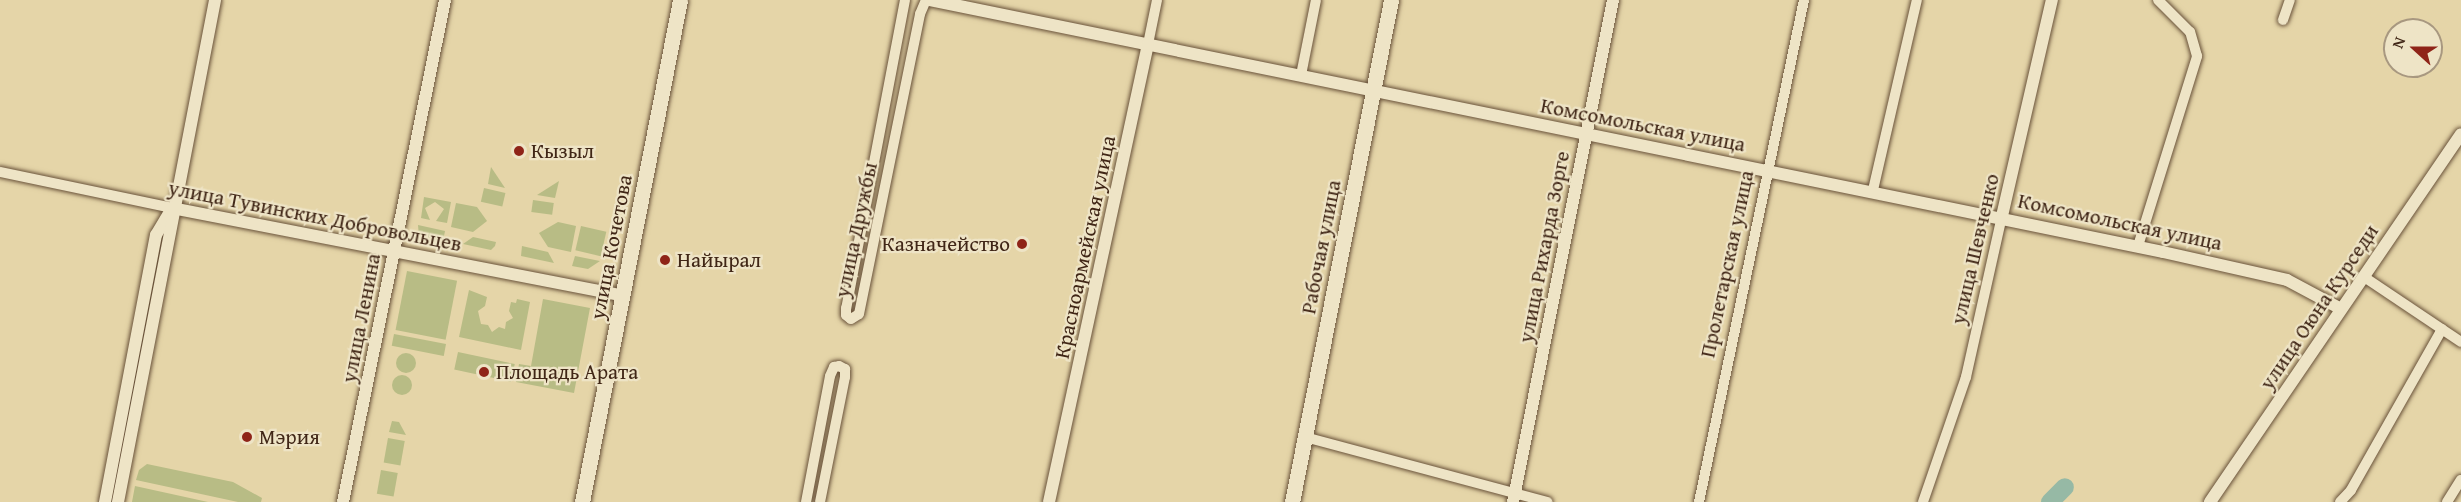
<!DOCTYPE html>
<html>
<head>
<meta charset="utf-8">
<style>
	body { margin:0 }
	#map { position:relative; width:2461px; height:502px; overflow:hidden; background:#e5d5a8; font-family:"Gentium Book Plus",serif }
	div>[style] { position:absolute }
	.green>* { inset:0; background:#b8bc85; transform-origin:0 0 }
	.round { border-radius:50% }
	.river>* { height:18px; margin:-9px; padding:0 9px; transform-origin:9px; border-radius:9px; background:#96b9a5 }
	.roads { filter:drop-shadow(0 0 2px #69523a) drop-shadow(0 0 2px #69523a) }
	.minor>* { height:10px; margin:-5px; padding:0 5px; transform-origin:5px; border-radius:5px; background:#eee4c6 }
	.tertiary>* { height:12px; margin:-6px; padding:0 6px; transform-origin:6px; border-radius:6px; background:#eee4c6 }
	.secondary>* { height:15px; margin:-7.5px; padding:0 7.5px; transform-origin:7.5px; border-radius:7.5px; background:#eee4c6 }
	.dots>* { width:16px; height:16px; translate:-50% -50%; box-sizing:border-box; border:3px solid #eee4c6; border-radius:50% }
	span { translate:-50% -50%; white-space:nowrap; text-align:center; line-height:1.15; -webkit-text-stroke:4.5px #eee4c6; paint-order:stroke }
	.street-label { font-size:21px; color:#402616 }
	.poi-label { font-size:21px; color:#402616 }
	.left { translate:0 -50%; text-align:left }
	.right { translate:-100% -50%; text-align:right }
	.north { position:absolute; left:2383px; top:18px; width:60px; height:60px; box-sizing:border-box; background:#eee4c6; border:2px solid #a89880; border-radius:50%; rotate:291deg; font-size:16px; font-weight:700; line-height:24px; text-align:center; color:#402616 }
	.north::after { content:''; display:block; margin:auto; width:21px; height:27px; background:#8f2418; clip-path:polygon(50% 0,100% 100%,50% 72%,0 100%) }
</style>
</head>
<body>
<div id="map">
	<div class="green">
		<i style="clip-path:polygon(491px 167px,505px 188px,488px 184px)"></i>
		<i style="clip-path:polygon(559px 181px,555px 198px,537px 195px)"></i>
		<i style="left:484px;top:188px;width:22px;height:14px;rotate:13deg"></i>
		<i style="clip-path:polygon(424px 197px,451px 202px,447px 223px,436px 221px,444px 209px,435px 202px,425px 208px,430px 220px,421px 218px)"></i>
		<i style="left:533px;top:200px;width:21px;height:12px;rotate:8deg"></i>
		<i style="clip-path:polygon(456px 203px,477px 207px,487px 221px,473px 232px,451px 227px)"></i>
		<i style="clip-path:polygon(558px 222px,576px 226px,571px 252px,548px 247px,539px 233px)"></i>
		<i style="clip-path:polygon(418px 225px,445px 231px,443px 241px,419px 236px)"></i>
		<i style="left:581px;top:226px;width:26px;height:25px;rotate:13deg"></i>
		<i style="clip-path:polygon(473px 237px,496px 242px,495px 246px,491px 250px,463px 244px)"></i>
		<i style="clip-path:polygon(522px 246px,548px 252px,554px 263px,521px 256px)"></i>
		<i style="clip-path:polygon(575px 256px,600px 261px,588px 269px,572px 266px)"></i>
		<i style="left:407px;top:271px;width:51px;height:60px;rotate:11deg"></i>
		<i style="clip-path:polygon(469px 290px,487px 297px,485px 306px,478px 311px,481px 324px,488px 325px,492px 332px,499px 327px,505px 329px,506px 322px,513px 318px,509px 311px,511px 302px,516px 303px,517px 299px,530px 302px,521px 350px,459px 337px)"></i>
		<i style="clip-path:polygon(543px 299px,590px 308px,574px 393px,516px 382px,519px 364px,531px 366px)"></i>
		<i style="left:394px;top:334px;width:53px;height:12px;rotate:11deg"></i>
		<i style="left:458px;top:352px;width:58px;height:18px;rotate:12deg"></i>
		<i class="round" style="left:396px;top:353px;width:20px;height:20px"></i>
		<i class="round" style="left:392px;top:375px;width:20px;height:20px"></i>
		<i style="clip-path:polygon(392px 421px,399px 422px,406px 435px,389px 432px)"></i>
		<i style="left:388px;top:438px;width:17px;height:25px;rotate:10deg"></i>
		<i style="clip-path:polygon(147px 464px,233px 482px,262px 498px,261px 502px,238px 502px,136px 480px,139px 470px)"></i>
		<i style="left:381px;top:470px;width:17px;height:24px;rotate:10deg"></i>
		<i style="clip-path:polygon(135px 486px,208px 502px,132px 502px)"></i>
	</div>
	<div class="river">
		<i style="left:2050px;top:502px;width:21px;rotate:-45deg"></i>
	</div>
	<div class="roads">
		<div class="minor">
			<i style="left:905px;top:0;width:314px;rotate:100.8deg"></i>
			<i style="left:846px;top:308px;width:7px;rotate:90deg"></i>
			<i style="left:846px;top:315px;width:6px;rotate:39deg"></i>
			<i style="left:851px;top:319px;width:9px;rotate:-32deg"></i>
			<i style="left:859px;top:314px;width:306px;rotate:-78.5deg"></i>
			<i style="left:920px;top:14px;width:15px;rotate:-67deg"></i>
			<i style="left:2283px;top:20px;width:21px;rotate:-71deg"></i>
			<i style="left:1148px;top:44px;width:45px;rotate:-78.4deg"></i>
			<i style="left:1301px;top:75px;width:76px;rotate:-78.7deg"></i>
			<i style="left:0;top:172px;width:176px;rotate:11.8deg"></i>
			<i style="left:1873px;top:190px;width:195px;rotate:-77deg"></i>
			<i style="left:2138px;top:246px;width:199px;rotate:-72.7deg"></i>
			<i style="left:2197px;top:56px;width:25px;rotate:-106deg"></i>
			<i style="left:2190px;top:32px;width:45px;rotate:-135deg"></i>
			<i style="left:2364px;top:277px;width:117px;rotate:33.8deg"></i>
			<i style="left:1305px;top:437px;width:251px;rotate:15deg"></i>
			<i style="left:806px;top:502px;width:128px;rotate:-79.2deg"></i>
			<i style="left:830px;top:376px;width:10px;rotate:-66deg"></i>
			<i style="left:834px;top:367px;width:5px;rotate:-11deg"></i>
			<i style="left:839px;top:366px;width:7px;rotate:27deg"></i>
			<i style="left:845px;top:369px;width:8px;rotate:90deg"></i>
			<i style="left:845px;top:377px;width:127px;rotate:101.3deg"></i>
			<i style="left:1699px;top:502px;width:513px;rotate:-78.19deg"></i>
			<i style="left:1923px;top:502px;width:132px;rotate:-71deg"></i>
			<i style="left:1966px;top:377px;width:165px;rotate:-77.4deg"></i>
			<i style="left:2340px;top:502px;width:16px;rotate:-47deg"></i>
			<i style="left:2351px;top:490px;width:185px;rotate:-60.5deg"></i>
			<i style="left:2447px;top:502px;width:26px;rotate:-58deg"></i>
		</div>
		<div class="tertiary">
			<i style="left:930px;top:0;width:1258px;rotate:11.55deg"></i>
			<i style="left:2163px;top:252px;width:127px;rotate:12.7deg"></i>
			<i style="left:2287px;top:280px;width:61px;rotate:28.2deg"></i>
			<i style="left:172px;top:208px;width:460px;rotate:11deg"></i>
			<i style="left:2002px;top:216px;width:222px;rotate:-77deg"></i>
			<i style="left:105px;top:502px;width:272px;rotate:-79.2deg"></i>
			<i style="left:156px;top:235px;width:31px;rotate:-59deg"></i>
			<i style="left:118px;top:502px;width:511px;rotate:-79.06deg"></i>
			<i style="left:343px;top:502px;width:512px;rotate:-78.51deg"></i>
			<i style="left:1049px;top:502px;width:469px;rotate:-77.8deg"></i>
			<i style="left:1513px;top:502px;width:512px;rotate:-78.73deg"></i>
			<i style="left:2210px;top:502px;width:445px;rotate:-55.7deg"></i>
		</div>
		<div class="secondary">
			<i style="left:582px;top:502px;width:511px;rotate:-78.95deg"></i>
			<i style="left:1292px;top:502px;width:512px;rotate:-78.84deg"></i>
		</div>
	</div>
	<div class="dots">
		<i style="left:519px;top:151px;background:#8f2418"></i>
		<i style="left:1022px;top:244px;background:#8f2418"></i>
		<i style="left:665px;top:260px;background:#8f2418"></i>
		<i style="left:484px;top:372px;background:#8f2418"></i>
		<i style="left:247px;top:437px;background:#8f2418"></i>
	</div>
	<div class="street-label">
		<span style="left:1643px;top:125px;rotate:11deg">Комсомольская улица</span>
		<span style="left:315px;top:216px;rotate:11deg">улица Тувинских Добровольцев</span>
		<span style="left:2120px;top:222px;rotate:12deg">Комсомольская улица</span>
		<span style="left:856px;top:230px;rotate:-78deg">улица Дружбы</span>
		<span style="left:611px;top:247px;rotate:-79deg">улица Кочетова</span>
		<span style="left:1085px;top:247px;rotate:-78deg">Красноармейская улица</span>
		<span style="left:1321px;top:247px;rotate:-79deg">Рабочая улица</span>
		<span style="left:1544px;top:247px;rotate:-79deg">улица Рихарда Зорге</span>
		<span style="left:1975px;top:249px;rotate:-77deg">улица Шевченко</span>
		<span style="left:1727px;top:264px;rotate:-78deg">Пролетарская улица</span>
		<span style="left:2319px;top:307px;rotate:-56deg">улица Оюна Курседи</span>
		<span style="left:361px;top:318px;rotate:-79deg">улица Ленина</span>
	</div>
	<div class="poi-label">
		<span class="left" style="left:531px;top:151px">Кызыл</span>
		<span class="right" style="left:1010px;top:244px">Казначейство</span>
		<span class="left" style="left:677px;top:260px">Найырал</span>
		<span class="left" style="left:496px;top:372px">Площадь Арата</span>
		<span class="left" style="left:259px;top:437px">Мэрия</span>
	</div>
	<div class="north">N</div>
</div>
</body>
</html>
